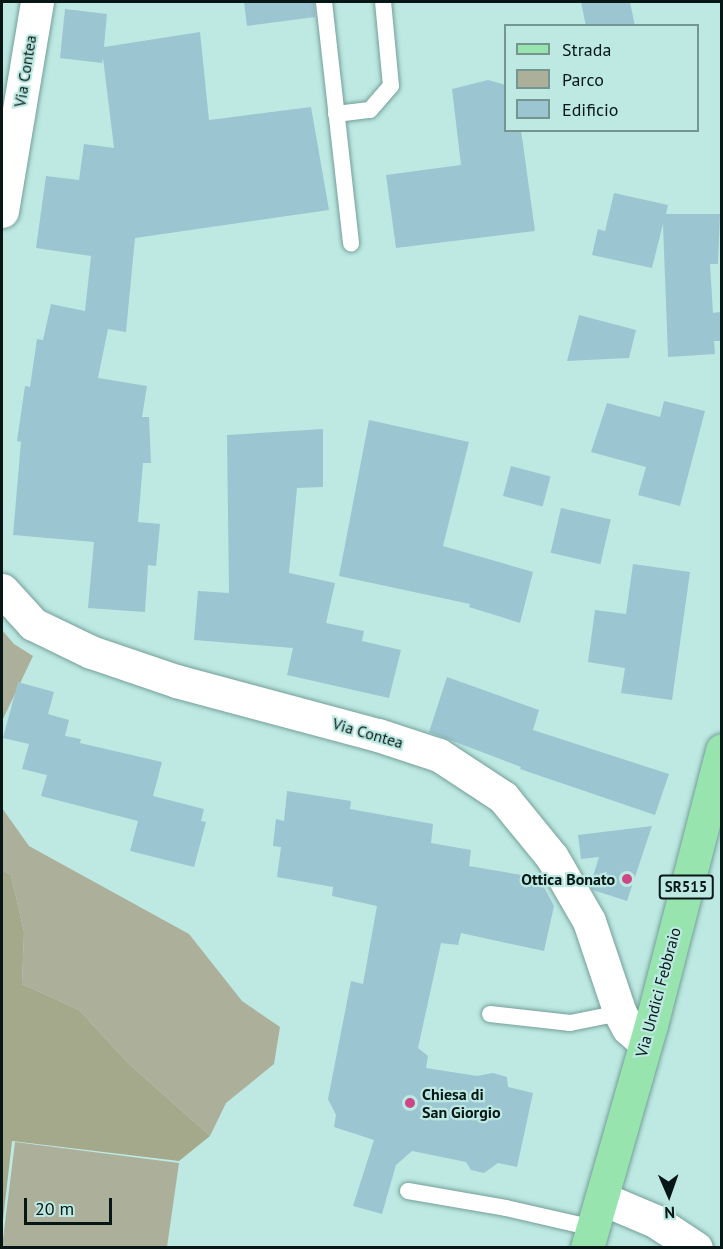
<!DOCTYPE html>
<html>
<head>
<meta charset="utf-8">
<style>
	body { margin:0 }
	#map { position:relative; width:723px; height:1249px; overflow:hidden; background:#bde9e2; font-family:"PT Sans",sans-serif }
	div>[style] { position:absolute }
	.green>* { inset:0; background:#acb09b }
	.forest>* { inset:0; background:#a3a98a }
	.building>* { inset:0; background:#9cc5d2; transform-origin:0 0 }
	.roads { filter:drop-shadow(0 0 2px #759f99) drop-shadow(0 0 2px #759f99) }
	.service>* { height:16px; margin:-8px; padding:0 8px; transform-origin:8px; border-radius:8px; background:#fff }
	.minor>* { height:33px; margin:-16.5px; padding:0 16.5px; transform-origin:16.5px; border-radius:16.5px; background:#fff }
	.primary>* { height:33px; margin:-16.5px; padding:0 16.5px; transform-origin:16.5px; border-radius:16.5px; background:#97e4af }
	.dots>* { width:16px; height:16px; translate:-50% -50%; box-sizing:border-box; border:3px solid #bde9e2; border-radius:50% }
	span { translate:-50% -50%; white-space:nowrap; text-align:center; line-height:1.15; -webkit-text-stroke:4.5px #bde9e2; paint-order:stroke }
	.shield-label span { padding:2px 4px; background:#bde9e2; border:2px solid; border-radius:4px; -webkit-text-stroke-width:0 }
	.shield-label { font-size:15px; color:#061715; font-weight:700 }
	.street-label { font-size:16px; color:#061715 }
	.poi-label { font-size:16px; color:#061715; font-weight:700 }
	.right { translate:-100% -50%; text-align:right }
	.left { translate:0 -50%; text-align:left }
	.frame { position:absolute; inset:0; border:3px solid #061715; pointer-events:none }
	.legend { position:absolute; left:504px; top:24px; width:195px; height:108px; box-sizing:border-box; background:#bde9e2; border:2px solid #749590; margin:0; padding:8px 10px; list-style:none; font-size:18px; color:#061715 }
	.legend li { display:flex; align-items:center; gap:12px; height:30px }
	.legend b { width:30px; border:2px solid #749590 }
	.north { position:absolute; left:639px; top:1165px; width:60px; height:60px; -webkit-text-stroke:4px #bde9e2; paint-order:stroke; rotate:178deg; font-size:16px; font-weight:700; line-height:24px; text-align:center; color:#061715 }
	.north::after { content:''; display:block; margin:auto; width:21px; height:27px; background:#061715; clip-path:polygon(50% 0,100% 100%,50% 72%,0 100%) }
	.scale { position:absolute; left:24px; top:1198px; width:88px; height:27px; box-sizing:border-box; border:3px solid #061715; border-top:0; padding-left:8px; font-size:18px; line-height:21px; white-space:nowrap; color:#061715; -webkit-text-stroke:4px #bde9e2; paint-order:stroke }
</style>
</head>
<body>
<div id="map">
	<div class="green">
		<i style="clip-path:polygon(2px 630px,14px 644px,33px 656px,2px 721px)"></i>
		<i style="clip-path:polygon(2px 808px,29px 846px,189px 934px,242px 1001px,280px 1027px,274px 1064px,226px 1103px,210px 1136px,129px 1064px,79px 1010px,22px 984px,24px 932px,11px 875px,2px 870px)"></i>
		<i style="clip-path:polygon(15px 1142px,179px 1163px,167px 1247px,2px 1247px)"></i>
	</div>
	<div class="forest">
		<i style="clip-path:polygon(2px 870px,11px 875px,24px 932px,22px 984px,79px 1010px,129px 1064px,210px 1136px,179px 1161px,12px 1141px,2px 1229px)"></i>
	</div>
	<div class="building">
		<i style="clip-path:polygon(244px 2px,314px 2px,315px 17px,247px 26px)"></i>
		<i style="clip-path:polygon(581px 2px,630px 2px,635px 26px,586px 26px)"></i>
		<i style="clip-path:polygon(65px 9px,107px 14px,104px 47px,200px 32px,209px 120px,311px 107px,329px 210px,135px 238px,126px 332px,108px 329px,98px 378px,147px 386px,142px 417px,149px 417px,151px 463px,143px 463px,138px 522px,160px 524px,156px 566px,148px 565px,145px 612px,88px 608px,94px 542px,13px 535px,21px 442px,17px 441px,25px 386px,30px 387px,37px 339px,43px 340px,51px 304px,85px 311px,91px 256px,36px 248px,46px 176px,79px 180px,84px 144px,114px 148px,103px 58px,102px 63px,60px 58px)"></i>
		<i style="clip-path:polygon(488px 80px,506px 85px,506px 130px,521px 130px,535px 231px,396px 248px,386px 175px,461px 165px,452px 89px)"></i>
		<i style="clip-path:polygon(614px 193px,668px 205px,666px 214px,720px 214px,718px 264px,710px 264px,713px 313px,720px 312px,721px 341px,714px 341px,715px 354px,668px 357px,663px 224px,652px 268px,592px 255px,598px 229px,605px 231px)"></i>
		<i style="clip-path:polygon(579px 315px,636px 330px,629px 358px,567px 361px)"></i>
		<i style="clip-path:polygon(664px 401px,705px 411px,680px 506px,638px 495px,646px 467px,591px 452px,607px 403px,660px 417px)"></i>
		<i style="clip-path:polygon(369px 420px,469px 442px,443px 546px,533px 572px,520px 623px,469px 607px,470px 604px,339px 576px)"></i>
		<i style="clip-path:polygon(323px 429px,323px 487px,297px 488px,289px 573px,335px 583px,326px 623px,364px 631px,362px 641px,401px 650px,389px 698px,287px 675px,293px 648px,194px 640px,198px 591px,229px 593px,227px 435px)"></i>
		<i style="left:511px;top:466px;width:41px;height:31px;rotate:15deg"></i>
		<i style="left:561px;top:508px;width:51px;height:46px;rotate:13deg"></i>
		<i style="clip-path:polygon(633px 564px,690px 572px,672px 700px,621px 693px,625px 668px,588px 662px,595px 610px,626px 614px)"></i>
		<i style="clip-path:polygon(447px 677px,539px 710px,533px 730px,669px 774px,655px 815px,520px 769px,521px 767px,429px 732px)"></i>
		<i style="clip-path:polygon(18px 682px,54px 692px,48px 714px,69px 720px,65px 736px,81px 739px,80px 743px,162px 762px,153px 796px,204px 809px,201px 821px,206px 822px,194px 867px,130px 851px,138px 821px,41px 796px,47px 775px,22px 769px,29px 744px,3px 738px)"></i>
		<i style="clip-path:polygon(287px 791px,351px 801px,350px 809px,433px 824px,431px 843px,471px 850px,469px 866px,539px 878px,554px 906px,544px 951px,461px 933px,458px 945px,441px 943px,418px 1048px,428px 1056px,426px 1068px,477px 1076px,493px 1073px,507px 1077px,508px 1087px,533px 1093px,517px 1167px,498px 1163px,484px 1173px,471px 1170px,466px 1162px,412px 1151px,396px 1165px,382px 1214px,353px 1206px,374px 1140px,334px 1127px,336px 1115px,328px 1099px,351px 981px,363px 984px,377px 906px,332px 896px,333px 887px,277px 877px,281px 847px,273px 846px,276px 819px,284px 821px)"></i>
		<i style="clip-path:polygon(652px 826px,627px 901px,593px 890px,590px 886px,599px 857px,581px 859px,578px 835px)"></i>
	</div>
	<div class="roads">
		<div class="service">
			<i style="left:324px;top:2px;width:243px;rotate:83.6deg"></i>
			<i style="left:336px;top:114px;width:34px;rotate:-7deg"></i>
			<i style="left:370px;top:110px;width:32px;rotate:-49deg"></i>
			<i style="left:391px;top:86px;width:84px;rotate:-95.4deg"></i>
			<i style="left:490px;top:1014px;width:81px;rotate:6.4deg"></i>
			<i style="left:570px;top:1023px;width:51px;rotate:-11.3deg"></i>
			<i style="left:408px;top:1191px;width:99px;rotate:9.8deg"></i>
			<i style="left:506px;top:1208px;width:89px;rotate:12.9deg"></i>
		</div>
		<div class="minor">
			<i style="left:2px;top:211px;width:212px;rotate:-80.5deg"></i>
			<i style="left:2px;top:590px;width:46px;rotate:47.6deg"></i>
			<i style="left:33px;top:624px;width:64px;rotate:25.8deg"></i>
			<i style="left:91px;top:652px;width:90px;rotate:18.8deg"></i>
			<i style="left:176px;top:681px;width:209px;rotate:15deg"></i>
			<i style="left:378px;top:735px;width:64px;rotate:18.2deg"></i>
			<i style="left:439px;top:755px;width:77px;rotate:33.3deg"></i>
			<i style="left:503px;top:797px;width:77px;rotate:50.8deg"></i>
			<i style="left:552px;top:857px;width:74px;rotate:60deg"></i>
			<i style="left:589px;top:921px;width:97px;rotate:71.4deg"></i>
			<i style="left:620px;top:1013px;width:17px;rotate:62deg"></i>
			<i style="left:628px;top:1028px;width:23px;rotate:41deg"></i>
			<i style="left:603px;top:1199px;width:56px;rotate:22.9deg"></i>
			<i style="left:655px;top:1221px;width:49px;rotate:33.4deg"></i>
		</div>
		<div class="primary">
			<i style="left:587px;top:1248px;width:232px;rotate:-74deg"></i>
			<i style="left:651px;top:1025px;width:284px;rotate:-75.5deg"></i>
		</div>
	</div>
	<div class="dots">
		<i style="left:627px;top:879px;background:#cd4686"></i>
		<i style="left:410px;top:1103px;background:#cd4686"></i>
	</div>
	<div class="shield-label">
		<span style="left:686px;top:887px">SR515</span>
	</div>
	<div class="street-label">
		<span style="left:25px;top:71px;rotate:-81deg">Via Contea</span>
		<span style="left:368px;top:733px;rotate:16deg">Via Contea</span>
		<span style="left:658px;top:992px;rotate:-75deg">Via Undici Febbraio</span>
	</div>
	<div class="poi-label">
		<span class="right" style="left:615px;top:879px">Ottica Bonato</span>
		<span class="left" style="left:422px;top:1103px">Chiesa di<br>San Giorgio</span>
	</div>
	<div class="frame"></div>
	<ul class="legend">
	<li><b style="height:8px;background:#97e4af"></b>Strada</li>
	<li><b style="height:16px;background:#acb09b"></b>Parco</li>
	<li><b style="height:16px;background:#9cc5d2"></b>Edificio</li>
	</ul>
	<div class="north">N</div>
	<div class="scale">20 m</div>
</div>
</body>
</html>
